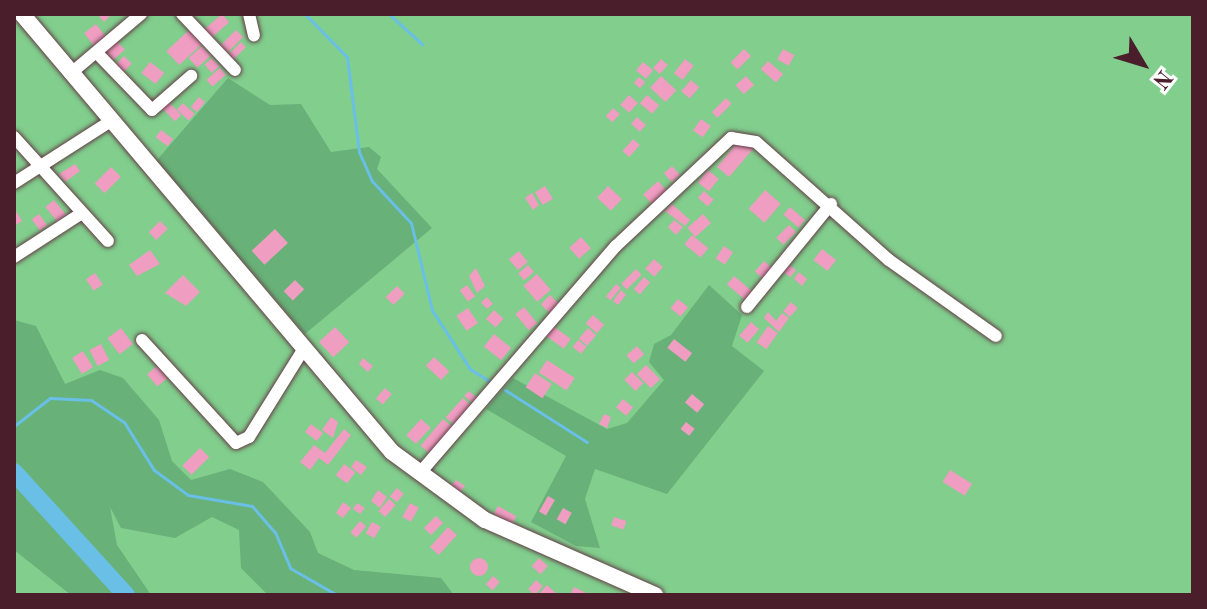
<!DOCTYPE html>
<html>
<head>
<meta charset="utf-8">
<style>
	body { margin:0 }
	#map { position:relative; width:1207px; height:609px; overflow:hidden; background:#f2efdc; font-family:"Old Standard TT",serif }
	div>[style] { position:absolute }
	.green>* { inset:0; background:#81ce8d; transform-origin:0 0 }
	.forest>* { inset:0; background:#68b178 }
	.stream>* { height:3px; margin:-1.5px; padding:0 1.5px; transform-origin:1.5px; border-radius:1.5px; background:#6abfe6 }
	.river>* { height:18px; margin:-9px; padding:0 9px; transform-origin:9px; border-radius:9px; background:#6abfe6 }
	.building>* { inset:0; background:#ef9dc1; transform-origin:0 0 }
	.round { border-radius:50% }
	.roads { filter:drop-shadow(0 0 2px #633e46) drop-shadow(0 0 2px #633e46) }
	.minor>* { height:12px; margin:-6px; padding:0 6px; transform-origin:6px; border-radius:6px; background:#fff }
	.secondary>* { height:16px; margin:-8px; padding:0 8px; transform-origin:8px; border-radius:8px; background:#fff }
	span { translate:-50% -50%; white-space:nowrap; text-align:center; line-height:1.15; -webkit-text-stroke:7px #fff; paint-order:stroke }
	.frame { position:absolute; inset:0; border:16px solid #4a1f2b; pointer-events:none }
	.north { position:absolute; left:1103px; top:24px; width:80px; height:80px; -webkit-text-stroke:6px #fff; paint-order:stroke; rotate:128deg; font-size:22px; font-weight:700; line-height:32px; text-align:center; color:#4a1f2b }
	.north::after { content:''; display:block; margin:auto; width:28px; height:36px; background:#4a1f2b; clip-path:polygon(50% 0,100% 100%,50% 72%,0 100%) }
</style>
</head>
<body>
<div id="map">
	<div class="green">
		<i style="left:14px;top:14px;width:1179px;height:581px"></i>
	</div>
	<div class="forest">
		<i style="clip-path:polygon(228px 78px,270px 105px,301px 104px,331px 152px,369px 147px,381px 157px,377px 169px,432px 228px,305px 334px,157px 160px)"></i>
		<i style="clip-path:polygon(709px 285px,742px 315px,732px 346px,764px 371px,667px 494px,595px 469px,585px 499px,600px 548px,576px 546px,531px 522px,566px 456px,486px 409px,513px 378px,607px 429px,627px 423px,664px 380px,649px 362px,654px 344px,671px 335px)"></i>
		<i style="clip-path:polygon(14px 320px,36px 326px,65px 384px,100px 370px,123px 378px,159px 420px,172px 461px,191px 480px,230px 469px,263px 482px,310px 532px,318px 553px,354px 570px,441px 578px,454px 595px,268px 595px,241px 568px,239px 530px,212px 517px,175px 538px,121px 528px,110px 507px,117px 545px,151px 595px,71px 595px,14px 550px)"></i>
	</div>
	<div class="stream">
		<i style="left:305px;top:14px;width:60px;rotate:45.7deg"></i>
		<i style="left:347px;top:57px;width:96px;rotate:82.8deg"></i>
		<i style="left:359px;top:152px;width:32px;rotate:66deg"></i>
		<i style="left:372px;top:181px;width:57px;rotate:47.1deg"></i>
		<i style="left:411px;top:223px;width:89px;rotate:76.4deg"></i>
		<i style="left:432px;top:310px;width:70px;rotate:57.2deg"></i>
		<i style="left:470px;top:369px;width:25px;rotate:32deg"></i>
		<i style="left:389px;top:14px;width:45px;rotate:42.3deg"></i>
		<i style="left:505px;top:390px;width:97px;rotate:32.4deg"></i>
		<i style="left:14px;top:426px;width:46px;rotate:-37.9deg"></i>
		<i style="left:50px;top:398px;width:41px;rotate:2.8deg"></i>
		<i style="left:91px;top:400px;width:40px;rotate:34deg"></i>
		<i style="left:124px;top:422px;width:57px;rotate:58deg"></i>
		<i style="left:154px;top:470px;width:42px;rotate:36.3deg"></i>
		<i style="left:188px;top:495px;width:65px;rotate:9.8deg"></i>
		<i style="left:252px;top:506px;width:35px;rotate:49deg"></i>
		<i style="left:275px;top:532px;width:39px;rotate:67deg"></i>
		<i style="left:290px;top:568px;width:54px;rotate:29.9deg"></i>
	</div>
	<div class="river">
		<i style="left:14px;top:472px;width:166px;rotate:47.7deg"></i>
	</div>
	<div class="building">
		<i style="clip-path:polygon(97px 14px,112px 14px,104px 22px)"></i>
		<i style="left:222px;top:14px;width:11px;height:24px;rotate:49deg"></i>
		<i style="left:96px;top:24px;width:18px;height:15px;rotate:52deg"></i>
		<i style="left:189px;top:30px;width:19px;height:31px;rotate:47deg"></i>
		<i style="left:236px;top:30px;width:10px;height:22px;rotate:45deg"></i>
		<i style="left:116px;top:40px;width:13px;height:20px;rotate:48deg"></i>
		<i style="left:241px;top:42px;width:7px;height:22px;rotate:45deg"></i>
		<i style="left:202px;top:46px;width:13px;height:18px;rotate:48deg"></i>
		<i style="left:744px;top:49px;width:10px;height:19px;rotate:45deg"></i>
		<i style="left:783px;top:49px;width:13px;height:12px;rotate:29deg"></i>
		<i style="left:124px;top:56px;width:11px;height:12px;rotate:45deg"></i>
		<i style="left:212px;top:58px;width:11px;height:10px;rotate:49deg"></i>
		<i style="left:661px;top:59px;width:9px;height:12px;rotate:41deg"></i>
		<i style="left:685px;top:59px;width:11px;height:18px;rotate:38deg"></i>
		<i style="left:768px;top:61px;width:20px;height:11px;rotate:41deg"></i>
		<i style="left:150px;top:62px;width:18px;height:14px;rotate:38deg"></i>
		<i style="left:643px;top:62px;width:13px;height:11px;rotate:39deg"></i>
		<i style="left:220px;top:68px;width:9px;height:18px;rotate:49deg"></i>
		<i style="left:661px;top:76px;width:21px;height:16px;rotate:43deg"></i>
		<i style="left:746px;top:76px;width:12px;height:14px;rotate:48deg"></i>
		<i style="left:639px;top:77px;width:8px;height:8px;rotate:40deg"></i>
		<i style="left:691px;top:80px;width:11px;height:15px;rotate:41deg"></i>
		<i style="left:629px;top:95px;width:12px;height:13px;rotate:42deg"></i>
		<i style="left:647px;top:95px;width:16px;height:11px;rotate:40deg"></i>
		<i style="left:199px;top:97px;width:8px;height:13px;rotate:40deg"></i>
		<i style="left:726px;top:98px;width:8px;height:20px;rotate:45deg"></i>
		<i style="left:169px;top:102px;width:18px;height:9px;rotate:47deg"></i>
		<i style="left:183px;top:103px;width:16px;height:9px;rotate:43deg"></i>
		<i style="left:613px;top:108px;width:9px;height:11px;rotate:41deg"></i>
		<i style="left:637px;top:117px;width:12px;height:9px;rotate:42deg"></i>
		<i style="left:701px;top:119px;width:12px;height:14px;rotate:35deg"></i>
		<i style="left:161px;top:130px;width:15px;height:9px;rotate:37deg"></i>
		<i style="left:633px;top:139px;width:9px;height:16px;rotate:41deg"></i>
		<i style="clip-path:polygon(737px 143px,754px 148px,729px 177px,717px 167px)"></i>
		<i style="clip-path:polygon(75px 164px,80px 171px,65px 182px,59px 174px)"></i>
		<i style="left:672px;top:166px;width:12px;height:11px;rotate:48deg"></i>
		<i style="left:111px;top:167px;width:14px;height:23px;rotate:45deg"></i>
		<i style="left:708px;top:170px;width:14px;height:16px;rotate:39deg"></i>
		<i style="left:658px;top:181px;width:13px;height:20px;rotate:48deg"></i>
		<i style="left:545px;top:186px;width:15px;height:12px;rotate:58deg"></i>
		<i style="left:608px;top:186px;width:19px;height:16px;rotate:43deg"></i>
		<i style="left:765px;top:190px;width:21px;height:25px;rotate:41deg"></i>
		<i style="left:704px;top:191px;width:13px;height:9px;rotate:42deg"></i>
		<i style="clip-path:polygon(532px 193px,539px 205px,533px 210px,525px 198px)"></i>
		<i style="left:54px;top:200px;width:19px;height:11px;rotate:51deg"></i>
		<i style="clip-path:polygon(672px 204px,690px 220px,685px 226px,665px 211px)"></i>
		<i style="left:790px;top:207px;width:20px;height:10px;rotate:41deg"></i>
		<i style="clip-path:polygon(14px 208px,22px 221px,14px 226px)"></i>
		<i style="left:39px;top:214px;width:14px;height:9px;rotate:54deg"></i>
		<i style="left:703px;top:214px;width:12px;height:21px;rotate:48deg"></i>
		<i style="clip-path:polygon(674px 220px,683px 227px,676px 235px,668px 227px)"></i>
		<i style="left:160px;top:221px;width:11px;height:16px;rotate:45deg"></i>
		<i style="left:789px;top:225px;width:10px;height:18px;rotate:45deg"></i>
		<i style="left:275px;top:229px;width:19px;height:32px;rotate:47deg"></i>
		<i style="left:692px;top:235px;width:21px;height:12px;rotate:39deg"></i>
		<i style="left:581px;top:237px;width:15px;height:16px;rotate:48deg"></i>
		<i style="left:724px;top:246px;width:11px;height:15px;rotate:34deg"></i>
		<i style="left:822px;top:249px;width:18px;height:14px;rotate:38deg"></i>
		<i style="clip-path:polygon(150px 250px,160px 264px,137px 276px,129px 265px)"></i>
		<i style="left:519px;top:251px;width:14px;height:13px;rotate:51deg"></i>
		<i style="left:654px;top:259px;width:12px;height:13px;rotate:42deg"></i>
		<i style="left:764px;top:261px;width:11px;height:14px;rotate:41deg"></i>
		<i style="left:788px;top:264px;width:10px;height:9px;rotate:37deg"></i>
		<i style="left:528px;top:265px;width:9px;height:13px;rotate:49deg"></i>
		<i style="clip-path:polygon(476px 268px,485px 286px,477px 293px,469px 276px)"></i>
		<i style="left:636px;top:269px;width:8px;height:21px;rotate:45deg"></i>
		<i style="clip-path:polygon(799px 272px,807px 279px,802px 286px,794px 279px)"></i>
		<i style="left:95px;top:273px;width:14px;height:11px;rotate:56deg"></i>
		<i style="left:537px;top:274px;width:21px;height:18px;rotate:49deg"></i>
		<i style="clip-path:polygon(183px 275px,200px 292px,186px 306px,165px 293px)"></i>
		<i style="left:734px;top:276px;width:26px;height:11px;rotate:40deg"></i>
		<i style="left:644px;top:277px;width:8px;height:16px;rotate:40deg"></i>
		<i style="left:295px;top:280px;width:13px;height:16px;rotate:45deg"></i>
		<i style="left:616px;top:284px;width:6px;height:16px;rotate:39deg"></i>
		<i style="left:467px;top:285px;width:14px;height:9px;rotate:54deg"></i>
		<i style="left:397px;top:286px;width:11px;height:16px;rotate:45deg"></i>
		<i style="clip-path:polygon(621px 290px,626px 295px,618px 305px,613px 301px)"></i>
		<i style="left:550px;top:295px;width:13px;height:13px;rotate:45deg"></i>
		<i style="left:487px;top:297px;width:9px;height:8px;rotate:49deg"></i>
		<i style="left:678px;top:299px;width:13px;height:12px;rotate:39deg"></i>
		<i style="left:791px;top:302px;width:9px;height:12px;rotate:41deg"></i>
		<i style="left:524px;top:307px;width:21px;height:11px;rotate:51deg"></i>
		<i style="left:468px;top:308px;width:18px;height:14px;rotate:56deg"></i>
		<i style="left:494px;top:310px;width:13px;height:12px;rotate:42deg"></i>
		<i style="clip-path:polygon(768px 312px,776px 321px,782px 313px,789px 318px,779px 332px,764px 318px)"></i>
		<i style="left:593px;top:315px;width:15px;height:11px;rotate:42deg"></i>
		<i style="left:751px;top:322px;width:11px;height:18px;rotate:41deg"></i>
		<i style="left:553px;top:326px;width:22px;height:12px;rotate:36deg"></i>
		<i style="left:768px;top:326px;width:12px;height:20px;rotate:35deg"></i>
		<i style="left:335px;top:327px;width:21px;height:22px;rotate:47deg"></i>
		<i style="left:121px;top:328px;width:20px;height:17px;rotate:53deg"></i>
		<i style="left:588px;top:328px;width:11px;height:14px;rotate:41deg"></i>
		<i style="left:494px;top:334px;width:22px;height:16px;rotate:39deg"></i>
		<i style="left:674px;top:339px;width:23px;height:11px;rotate:38deg"></i>
		<i style="left:578px;top:340px;width:11px;height:9px;rotate:38deg"></i>
		<i style="left:101px;top:344px;width:18px;height:13px;rotate:63deg"></i>
		<i style="left:637px;top:346px;width:11px;height:14px;rotate:49deg"></i>
		<i style="left:83px;top:351px;width:19px;height:13px;rotate:58deg"></i>
		<i style="left:434px;top:357px;width:21px;height:12px;rotate:43deg"></i>
		<i style="clip-path:polygon(363px 358px,373px 366px,368px 372px,359px 364px)"></i>
		<i style="left:547px;top:360px;width:33px;height:15px;rotate:33deg"></i>
		<i style="left:646px;top:365px;width:20px;height:13px;rotate:45deg"></i>
		<i style="left:157px;top:366px;width:16px;height:13px;rotate:50deg"></i>
		<i style="left:632px;top:372px;width:16px;height:11px;rotate:45deg"></i>
		<i style="left:535px;top:373px;width:20px;height:17px;rotate:33deg"></i>
		<i style="left:385px;top:388px;width:9px;height:14px;rotate:41deg"></i>
		<i style="clip-path:polygon(469px 391px,478px 399px,474px 404px,464px 396px)"></i>
		<i style="left:692px;top:394px;width:16px;height:11px;rotate:40deg"></i>
		<i style="left:463px;top:398px;width:15px;height:26px;rotate:42deg"></i>
		<i style="left:623px;top:399px;width:13px;height:11px;rotate:39deg"></i>
		<i style="clip-path:polygon(604px 414px,611px 417px,607px 428px,599px 424px)"></i>
		<i style="clip-path:polygon(331px 417px,338px 422px,333px 438px,322px 430px)"></i>
		<i style="left:421px;top:419px;width:13px;height:22px;rotate:42deg"></i>
		<i style="left:443px;top:419px;width:16px;height:35px;rotate:40deg"></i>
		<i style="left:686px;top:422px;width:11px;height:9px;rotate:38deg"></i>
		<i style="left:311px;top:424px;width:15px;height:10px;rotate:37deg"></i>
		<i style="clip-path:polygon(344px 429px,351px 435px,328px 465px,319px 458px,310px 470px,300px 462px,314px 445px,325px 453px)"></i>
		<i style="left:200px;top:448px;width:13px;height:25px;rotate:45deg"></i>
		<i style="clip-path:polygon(356px 460px,367px 467px,361px 475px,351px 467px)"></i>
		<i style="left:344px;top:464px;width:14px;height:14px;rotate:36deg"></i>
		<i style="left:950px;top:470px;width:26px;height:14px;rotate:32deg"></i>
		<i style="clip-path:polygon(456px 480px,465px 486px,460px 492px,451px 486px)"></i>
		<i style="left:397px;top:488px;width:9px;height:11px;rotate:41deg"></i>
		<i style="clip-path:polygon(378px 490px,387px 497px,380px 508px,371px 501px)"></i>
		<i style="left:548px;top:496px;width:8px;height:18px;rotate:30deg"></i>
		<i style="left:389px;top:499px;width:9px;height:16px;rotate:41deg"></i>
		<i style="clip-path:polygon(343px 502px,351px 508px,343px 518px,336px 513px)"></i>
		<i style="clip-path:polygon(357px 503px,365px 508px,360px 514px,353px 509px)"></i>
		<i style="left:410px;top:503px;width:10px;height:16px;rotate:29deg"></i>
		<i style="left:498px;top:506px;width:21px;height:9px;rotate:29deg"></i>
		<i style="left:563px;top:508px;width:10px;height:13px;rotate:29deg"></i>
		<i style="left:436px;top:516px;width:10px;height:17px;rotate:45deg"></i>
		<i style="left:614px;top:517px;width:13px;height:9px;rotate:18deg"></i>
		<i style="left:360px;top:521px;width:8px;height:15px;rotate:40deg"></i>
		<i style="left:372px;top:522px;width:10px;height:13px;rotate:29deg"></i>
		<i style="left:448px;top:527px;width:12px;height:27px;rotate:42deg"></i>
		<i class="round" style="left:470px;top:558px;width:18px;height:18px"></i>
		<i style="left:539px;top:558px;width:12px;height:11px;rotate:42deg"></i>
		<i style="left:493px;top:576px;width:9px;height:11px;rotate:41deg"></i>
		<i style="left:536px;top:580px;width:9px;height:12px;rotate:41deg"></i>
		<i style="clip-path:polygon(547px 585px,558px 595px,538px 595px)"></i>
		<i style="clip-path:polygon(574px 587px,590px 595px,570px 595px)"></i>
	</div>
	<div class="roads">
		<div class="minor">
			<i style="left:182px;top:14px;width:77px;rotate:46.6deg"></i>
			<i style="left:249px;top:14px;width:22px;rotate:77deg"></i>
			<i style="left:97px;top:53px;width:79px;rotate:46deg"></i>
			<i style="left:152px;top:110px;width:52px;rotate:-41.1deg"></i>
			<i style="left:70px;top:74px;width:93px;rotate:-40.2deg"></i>
			<i style="left:14px;top:137px;width:140px;rotate:47.9deg"></i>
			<i style="left:14px;top:183px;width:115px;rotate:-32.6deg"></i>
			<i style="left:14px;top:257px;width:81px;rotate:-32.9deg"></i>
			<i style="left:747px;top:307px;width:133px;rotate:-50.8deg"></i>
			<i style="left:142px;top:340px;width:139px;rotate:47.6deg"></i>
			<i style="left:236px;top:443px;width:14px;rotate:-25deg"></i>
			<i style="left:249px;top:437px;width:102px;rotate:-58.2deg"></i>
			<i style="left:419px;top:474px;width:301px;rotate:-49.2deg"></i>
			<i style="left:616px;top:246px;width:158px;rotate:-43.2deg"></i>
			<i style="left:731px;top:138px;width:25px;rotate:9deg"></i>
			<i style="left:756px;top:142px;width:178px;rotate:41.6deg"></i>
			<i style="left:889px;top:260px;width:131px;rotate:35.4deg"></i>
		</div>
		<div class="secondary">
			<i style="left:22px;top:14px;width:573px;rotate:49.81deg"></i>
			<i style="left:392px;top:452px;width:115px;rotate:36.2deg"></i>
			<i style="left:485px;top:520px;width:186px;rotate:23.8deg"></i>
		</div>
	</div>
	<div class="frame"></div>
	<div class="north">N</div>
</div>
</body>
</html>
